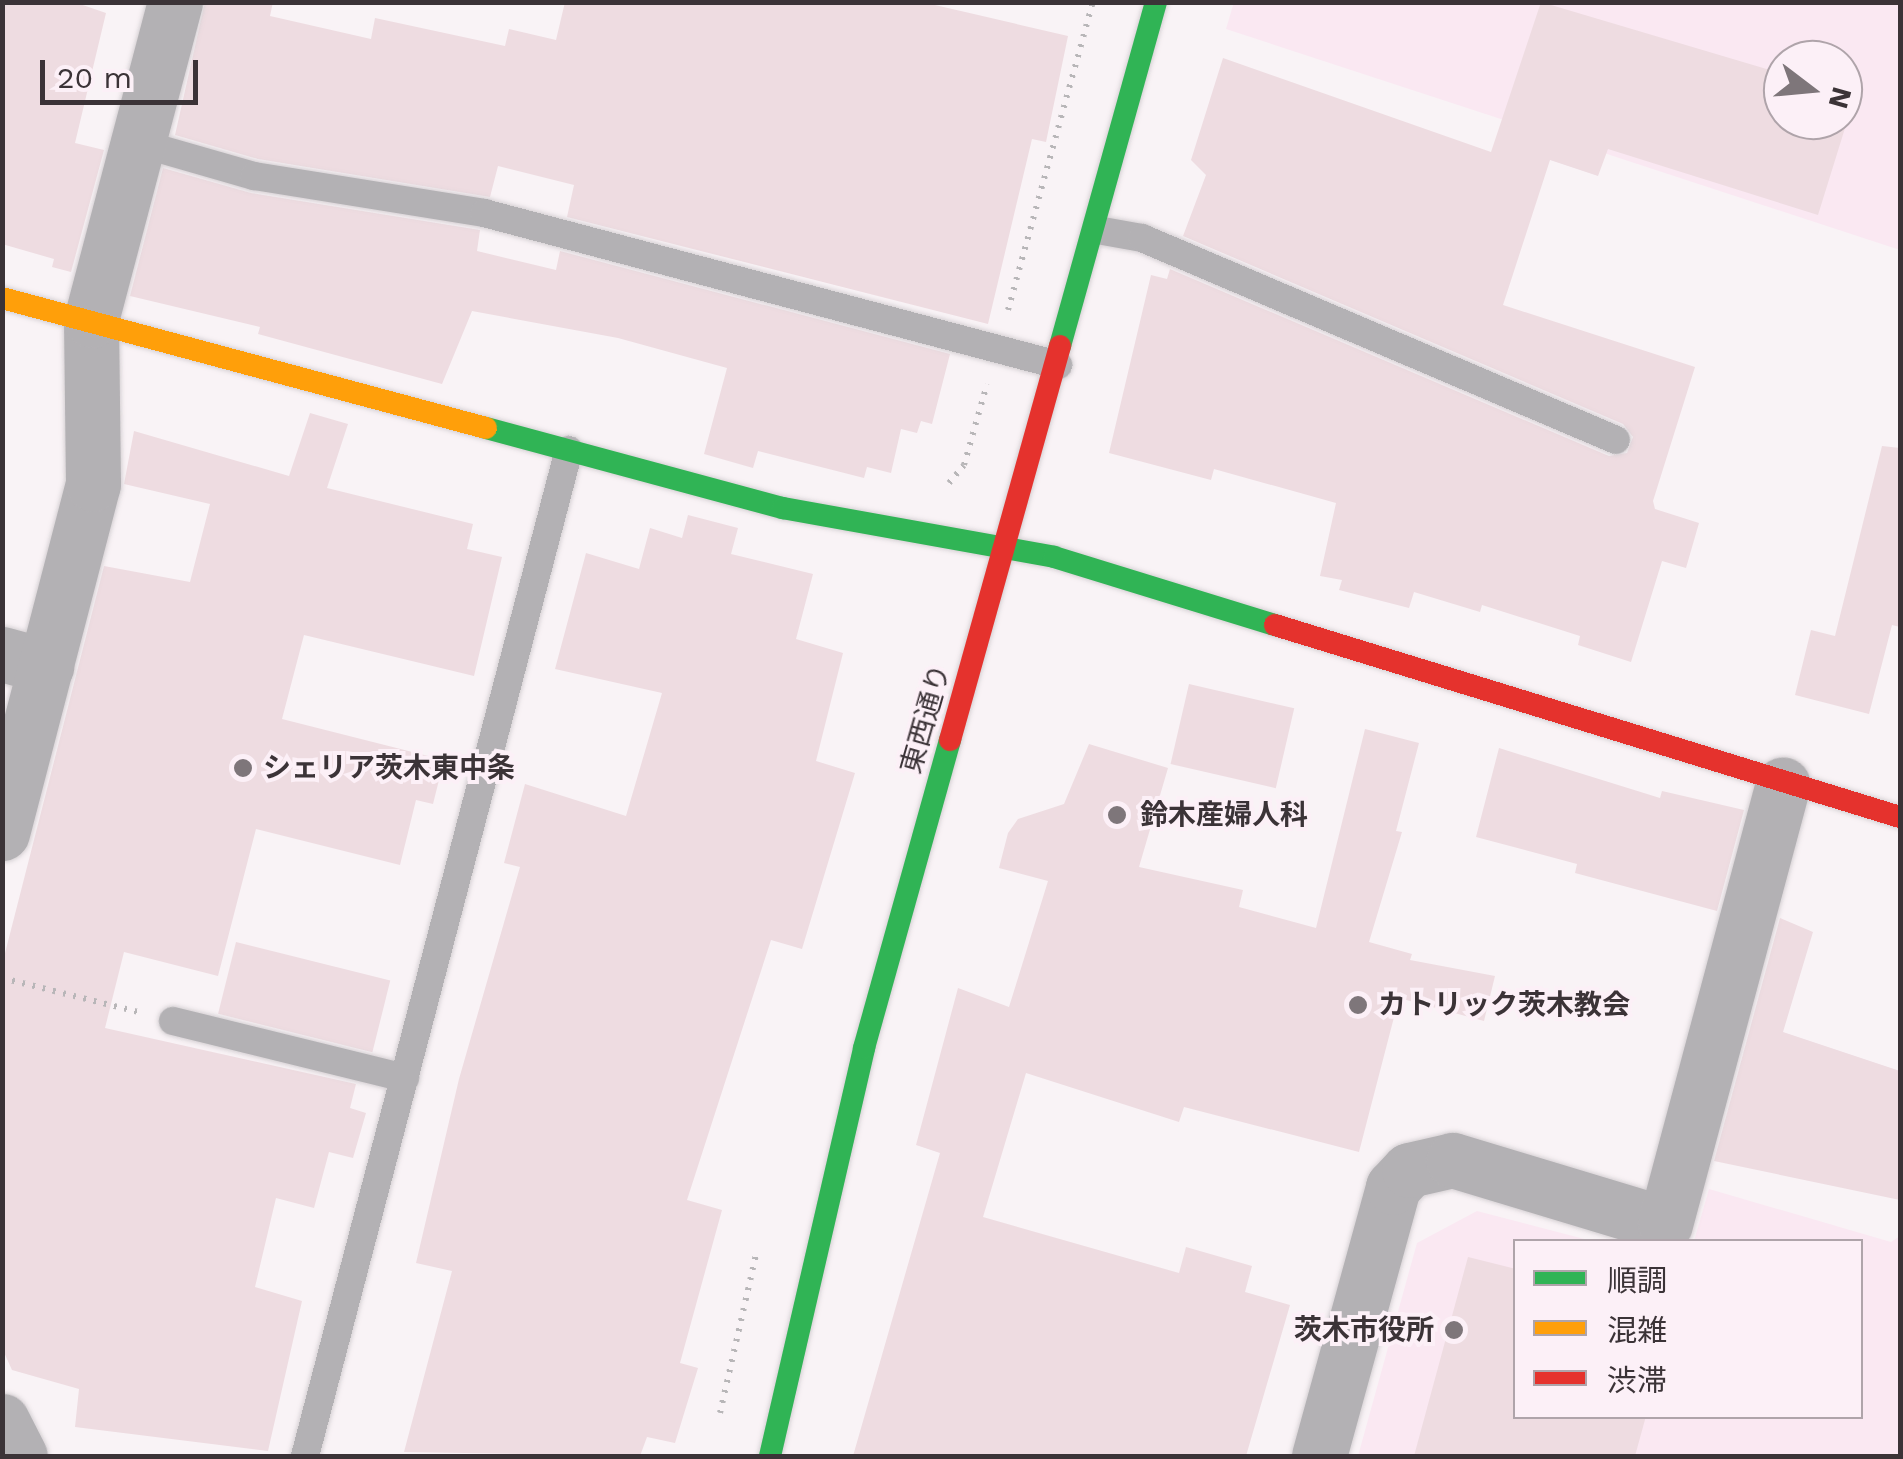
<!DOCTYPE html>
<html>
<head>
<meta charset="utf-8">
<style>
	body { margin:0 }
	#map { position:relative; width:1903px; height:1459px; overflow:hidden; background:#f9f3f6; font-family:"Work Sans","Noto Sans JP",sans-serif }
	div>[style] { position:absolute }
	.built>* { inset:0; background:#fae8f2 }
	.building>* { inset:0; background:#eedce1; transform-origin:0 0 }
	.path>* { height:6px; margin-top:-3px; transform-origin:0; background:repeating-linear-gradient(90deg,#b8b6b8 0 2.5px,transparent 0 10.5px) }
	.roads { filter:drop-shadow(0 0 2px #d6d1d4) drop-shadow(0 0 2px #d6d1d4) }
	.lane>* { height:28px; margin:-14px; padding:0 14px; transform-origin:14px; border-radius:14px; background:#b3b1b4 }
	.street>* { height:55px; margin:-27.5px; padding:0 27.5px; transform-origin:27.5px; border-radius:27.5px; background:#b3b1b4 }
	.fast>* { height:22px; margin:-11px; padding:0 11px; transform-origin:11px; border-radius:11px; background:#30b455 }
	.slow>* { height:22px; margin:-11px; padding:0 11px; transform-origin:11px; border-radius:11px; background:#ff9f0a }
	.jam>* { height:22px; margin:-11px; padding:0 11px; transform-origin:11px; border-radius:11px; background:#e5322d }
	.dots>* { width:28px; height:28px; translate:-50% -50%; box-sizing:border-box; border:5px solid #fcf0f7; border-radius:50% }
	span { translate:-50% -50%; white-space:nowrap; text-align:center; line-height:1.15; -webkit-text-stroke:8px #fcf0f7; paint-order:stroke }
	.street-label { font-size:28px; color:#3b3337 }
	.poi-label { font-size:28px; color:#3b3337; font-weight:700 }
	.left { translate:0 -50%; text-align:left }
	.right { translate:-100% -50%; text-align:right }
	.frame { position:absolute; inset:0; border:5px solid #3b3337; pointer-events:none }
	.legend { position:absolute; left:1513px; top:1239px; width:350px; height:180px; box-sizing:border-box; background:#fcf0f7; border:2px solid #afa4aa; margin:0; padding:12px 18px; list-style:none; font-size:30px; color:#3b3337 }
	.legend li { display:flex; align-items:center; gap:20px; height:50px }
	.legend b { width:50px; border:2px solid #afa4aa }
	.north { position:absolute; left:1763px; top:40px; width:100px; height:100px; box-sizing:border-box; background:#fcf0f7; border:2px solid #afa4aa; border-radius:50%; rotate:106deg; font-size:28px; font-weight:700; line-height:40px; text-align:center; color:#3b3337 }
	.north::after { content:''; display:block; margin:auto; width:35px; height:45px; background:#7e767a; clip-path:polygon(50% 0,100% 100%,50% 72%,0 100%) }
	.scale { position:absolute; left:40px; top:60px; width:158px; height:45px; box-sizing:border-box; border:5px solid #3b3337; border-top:0; padding-left:12px; font-size:30px; line-height:35px; white-space:nowrap; color:#3b3337; -webkit-text-stroke:8px #fcf0f7; paint-order:stroke }
</style>
</head>
<body>
<div id="map">
	<div class="built">
		<i style="clip-path:polygon(evenodd,1234px 2px,1900px 3px,1900px 250px,1226px 29px,1234px 2px,1783px 60px,1843px 60px,1843px 120px,1783px 120px,1783px 60px)"></i>
		<i style="clip-path:polygon(1709px 1189px,1891px 1242px,1900px 1236px,1900px 1456px,1358px 1456px,1417px 1243px,1477px 1211px,1592px 1241px,1516px 1242px,1516px 1416px,1860px 1416px,1860px 1242px,1694px 1241px)"></i>
	</div>
	<div class="building">
		<i style="clip-path:polygon(2px 2px,74px 2px,106px 13px,75px 143px,104px 150px,71px 272px,52px 267px,54px 259px,2px 244px)"></i>
		<i style="clip-path:polygon(205px 2px,273px 2px,270px 16px,371px 39px,375px 18px,505px 46px,509px 29px,556px 40px,565px 2px,922px 2px,1068px 36px,1046px 142px,1032px 139px,988px 324px,567px 217px,574px 185px,498px 166px,490px 197px,258px 159px,175px 135px)"></i>
		<i style="clip-path:polygon(1541px 2px,1783px 74px,1783px 120px,1843px 120px,1843px 93px,1855px 96px,1818px 215px,1608px 149px,1598px 176px,1550px 160px,1503px 305px,1695px 367px,1653px 501px,1655px 509px,1699px 523px,1686px 568px,1662px 561px,1631px 662px,1578px 645px,1580px 636px,1482px 605px,1480px 612px,1414px 592px,1409px 608px,1339px 590px,1342px 580px,1320px 576px,1336px 503px,1214px 469px,1211px 480px,1109px 453px,1151px 275px,1167px 279px,1170px 269px,1609px 456px,1627px 453px,1633px 437px,1623px 424px,1183px 236px,1206px 175px,1191px 160px,1223px 58px,1491px 152px)"></i>
		<i style="clip-path:polygon(163px 168px,251px 193px,480px 230px,477px 251px,556px 270px,560px 251px,950px 354px,932px 424px,921px 421px,917px 433px,901px 429px,891px 473px,867px 467px,864px 478px,758px 451px,753px 468px,704px 454px,727px 368px,618px 338px,472px 311px,442px 384px,258px 334px,260px 327px,130px 296px)"></i>
		<i style="clip-path:polygon(310px 413px,348px 424px,327px 488px,473px 524px,467px 549px,502px 557px,474px 676px,304px 635px,282px 719px,444px 760px,433px 804px,416px 800px,400px 865px,256px 829px,218px 976px,124px 952px,105px 1028px,356px 1084px,350px 1108px,366px 1113px,353px 1158px,329px 1152px,314px 1208px,276px 1198px,255px 1287px,302px 1301px,268px 1451px,75px 1427px,79px 1389px,12px 1370px,2px 1348px,2px 965px,104px 566px,190px 582px,210px 504px,124px 484px,134px 431px,289px 476px)"></i>
		<i style="clip-path:polygon(1882px 446px,1900px 448px,1900px 627px,1892px 625px,1869px 714px,1795px 695px,1811px 630px,1835px 636px)"></i>
		<i style="clip-path:polygon(688px 515px,738px 528px,731px 554px,813px 574px,796px 639px,843px 653px,816px 761px,855px 773px,802px 949px,771px 940px,687px 1200px,722px 1210px,680px 1363px,698px 1368px,675px 1443px,647px 1437px,640px 1456px,404px 1452px,452px 1271px,416px 1263px,459px 1079px,520px 867px,504px 863px,525px 784px,626px 816px,662px 693px,555px 669px,586px 553px,639px 569px,650px 528px,682px 538px)"></i>
		<i style="left:1189px;top:684px;width:108px;height:82px;rotate:13deg"></i>
		<i style="clip-path:polygon(1365px 729px,1419px 743px,1396px 831px,1402px 832px,1369px 942px,1412px 954px,1410px 960px,1495px 976px,1484px 1021px,1399px 998px,1359px 1152px,1184px 1107px,1179px 1122px,1026px 1073px,983px 1217px,1179px 1273px,1186px 1247px,1252px 1266px,1245px 1292px,1290px 1305px,1246px 1456px,853px 1456px,940px 1153px,916px 1145px,958px 988px,1009px 1007px,1048px 881px,999px 868px,1008px 833px,1018px 819px,1064px 804px,1089px 744px,1168px 768px,1139px 867px,1243px 890px,1239px 907px,1316px 928px)"></i>
		<i style="clip-path:polygon(1499px 748px,1660px 798px,1662px 791px,1744px 810px,1717px 911px,1575px 873px,1577px 864px,1476px 837px)"></i>
		<i style="clip-path:polygon(1780px 918px,1813px 932px,1783px 1032px,1900px 1071px,1900px 1200px,1714px 1161px)"></i>
		<i style="left:236px;top:942px;width:159px;height:74px;rotate:14deg"></i>
		<i style="clip-path:polygon(1468px 1257px,1516px 1269px,1516px 1416px,1646px 1416px,1635px 1456px,1414px 1456px)"></i>
	</div>
	<div class="path">
		<i style="left:1008px;top:310px;width:320px;rotate:-74.6deg"></i>
		<i style="left:949px;top:483px;width:23px;rotate:-50deg"></i>
		<i style="left:964px;top:465px;width:84px;rotate:-74.1deg"></i>
		<i style="left:2px;top:978px;width:140px;rotate:14deg"></i>
		<i style="left:720px;top:1413px;width:162px;rotate:-77.2deg"></i>
	</div>
	<div class="roads">
		<div class="lane">
			<i style="left:139px;top:143px;width:120px;rotate:16deg"></i>
			<i style="left:254px;top:176px;width:233px;rotate:9.1deg"></i>
			<i style="left:484px;top:213px;width:594px;rotate:14.83deg"></i>
			<i style="left:1097px;top:230px;width:46px;rotate:10.1deg"></i>
			<i style="left:1142px;top:238px;width:515px;rotate:23.08deg"></i>
			<i style="left:173px;top:1021px;width:239px;rotate:13.8deg"></i>
			<i style="left:305px;top:1456px;width:1040px;rotate:-75.3deg"></i>
		</div>
		<div class="street">
			<i style="left:2px;top:654px;width:46px;rotate:15.3deg"></i>
			<i style="left:2px;top:833px;width:361px;rotate:-75.4deg"></i>
			<i style="left:93px;top:484px;width:164px;rotate:-90.7deg"></i>
			<i style="left:91px;top:320px;width:329px;rotate:-75.2deg"></i>
			<i style="left:2px;top:1421px;width:39px;rotate:63deg"></i>
			<i style="left:1319px;top:1456px;width:279px;rotate:-74.6deg"></i>
			<i style="left:1393px;top:1187px;width:23px;rotate:-47deg"></i>
			<i style="left:1409px;top:1170px;width:45px;rotate:-12.8deg"></i>
			<i style="left:1453px;top:1160px;width:221px;rotate:16.8deg"></i>
			<i style="left:1665px;top:1224px;width:455px;rotate:-75deg"></i>
		</div>
		<div class="fast">
			<i style="left:1060px;top:346px;width:357px;rotate:-74.4deg"></i>
			<i style="left:486px;top:428px;width:308px;rotate:15.1deg"></i>
			<i style="left:783px;top:508px;width:275px;rotate:10.2deg"></i>
			<i style="left:1054px;top:557px;width:231px;rotate:17.1deg"></i>
			<i style="left:770px;top:1456px;width:419px;rotate:-77deg"></i>
			<i style="left:864px;top:1048px;width:320px;rotate:-74.4deg"></i>
		</div>
		<div class="slow">
			<i style="left:2px;top:298px;width:501px;rotate:15.03deg"></i>
		</div>
		<div class="jam">
			<i style="left:1275px;top:625px;width:654px;rotate:17.08deg"></i>
			<i style="left:950px;top:740px;width:409px;rotate:-74.4deg"></i>
		</div>
	</div>
	<div class="dots">
		<i style="left:243px;top:768px;background:#7e767a"></i>
		<i style="left:1117px;top:815px;background:#7e767a"></i>
		<i style="left:1358px;top:1005px;background:#7e767a"></i>
		<i style="left:1454px;top:1330px;background:#7e767a"></i>
	</div>
	<div class="street-label">
		<span style="left:926px;top:719px;rotate:-74deg">東西通り</span>
	</div>
	<div class="poi-label">
		<span class="left" style="left:263px;top:768px">シェリア茨木東中条</span>
		<span class="left" style="left:1140px;top:815px">鈴木産婦人科</span>
		<span class="left" style="left:1378px;top:1005px">カトリック茨木教会</span>
		<span class="right" style="left:1434px;top:1330px">茨木市役所</span>
	</div>
	<div class="frame"></div>
	<ul class="legend">
	<li><b style="height:12px;background:#30b455"></b>順調</li>
	<li><b style="height:12px;background:#ff9f0a"></b>混雑</li>
	<li><b style="height:12px;background:#e5322d"></b>渋滞</li>
	</ul>
	<div class="north">N</div>
	<div class="scale">20 m</div>
</div>
</body>
</html>
